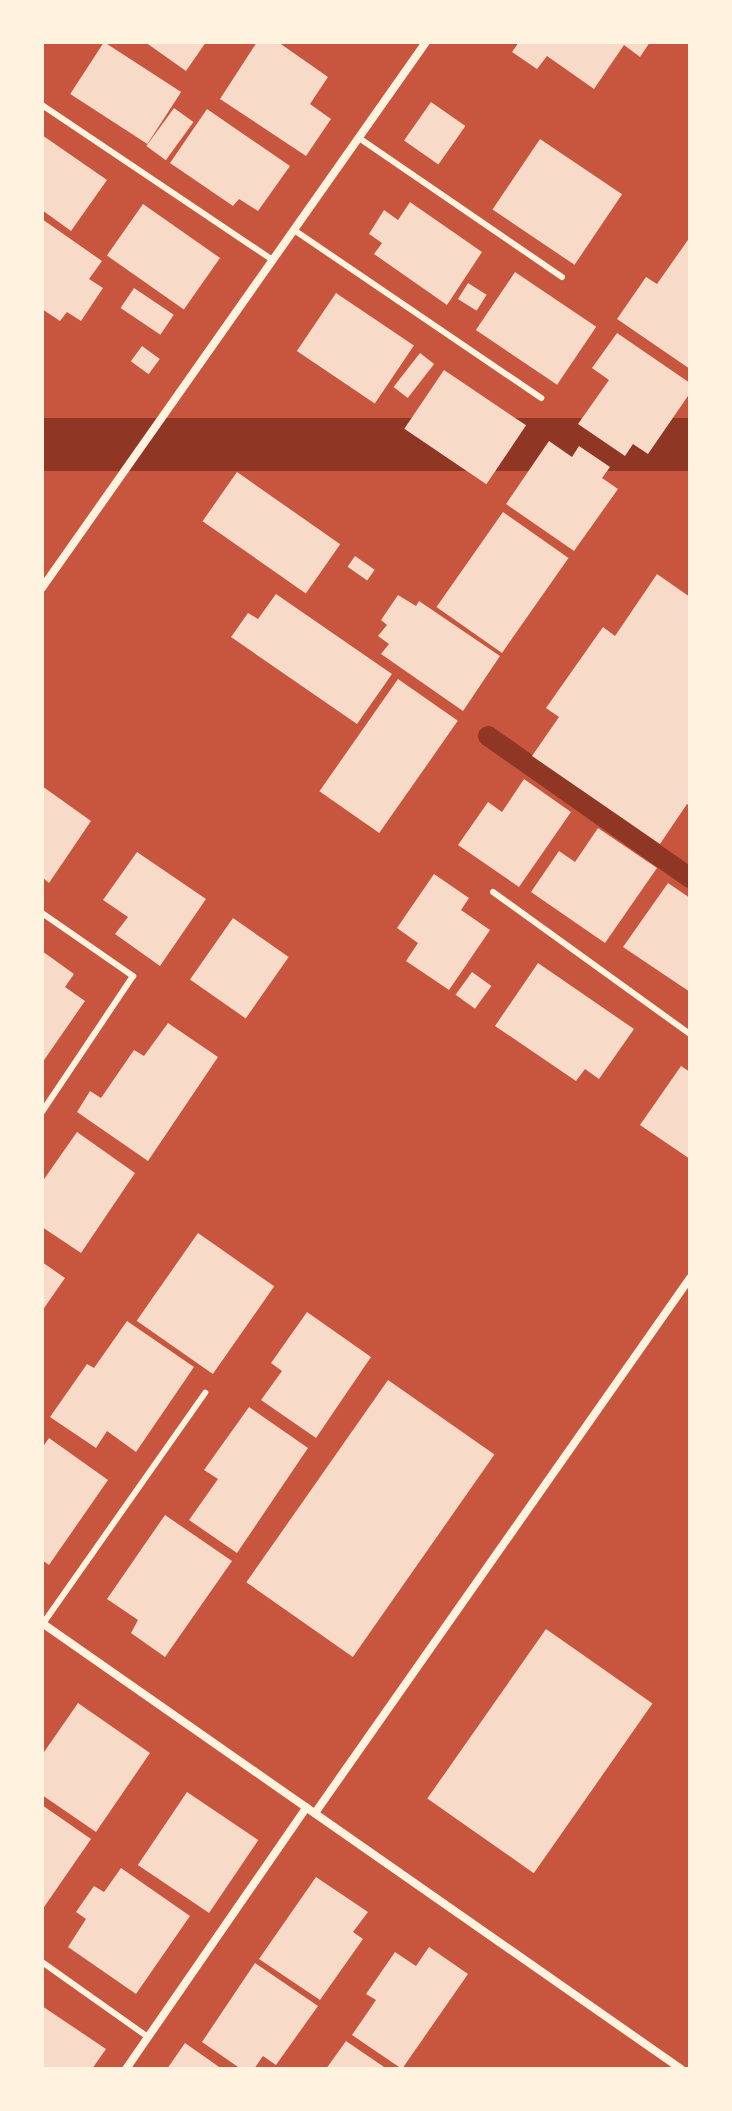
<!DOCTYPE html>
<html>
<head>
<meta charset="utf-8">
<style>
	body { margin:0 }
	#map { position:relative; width:732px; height:2111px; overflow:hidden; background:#c8553d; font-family:Quicksand,sans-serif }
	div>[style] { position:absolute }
	.water>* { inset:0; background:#8f3625; transform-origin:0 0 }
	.stream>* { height:20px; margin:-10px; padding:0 10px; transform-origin:10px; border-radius:10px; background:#8f3625 }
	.building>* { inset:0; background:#f7dbc8; transform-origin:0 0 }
	.service>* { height:6px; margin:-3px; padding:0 3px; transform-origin:3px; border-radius:3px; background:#fff3e0 }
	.minor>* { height:8px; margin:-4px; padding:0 4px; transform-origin:4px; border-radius:4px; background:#fff3e0 }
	span { translate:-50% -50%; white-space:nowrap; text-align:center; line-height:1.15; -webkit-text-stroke:7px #fff3e0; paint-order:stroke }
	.frame { position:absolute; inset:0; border:44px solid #fff3e0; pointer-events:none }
</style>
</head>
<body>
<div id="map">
	<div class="water">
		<i style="left:690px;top:418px;width:53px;height:1126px;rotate:90deg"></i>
	</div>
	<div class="stream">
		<i style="left:488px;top:736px;width:247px;rotate:35.1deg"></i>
	</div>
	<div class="building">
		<i style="left:104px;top:42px;width:92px;height:62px;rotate:33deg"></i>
		<i style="clip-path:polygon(145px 42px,206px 42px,186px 71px)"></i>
		<i style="clip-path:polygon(257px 42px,278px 42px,328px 77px,310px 104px,331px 119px,306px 156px,220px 99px)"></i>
		<i style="clip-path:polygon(519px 42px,650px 42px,640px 57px,624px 45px,594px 89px,547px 56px,537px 69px,512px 52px)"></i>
		<i style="left:431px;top:102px;width:42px;height:47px;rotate:35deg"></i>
		<i style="left:174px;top:108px;width:24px;height:47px;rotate:36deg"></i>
		<i style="clip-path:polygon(207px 109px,290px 166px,258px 211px,239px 199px,233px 206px,170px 163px)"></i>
		<i style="clip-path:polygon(42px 135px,107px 180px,71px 231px,42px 210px)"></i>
		<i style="left:540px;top:139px;width:99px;height:85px;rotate:34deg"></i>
		<i style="clip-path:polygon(410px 202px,482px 252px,447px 305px,374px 254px,382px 243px,369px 234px,384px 210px,398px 220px)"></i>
		<i style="left:143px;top:204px;width:94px;height:63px;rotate:35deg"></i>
		<i style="clip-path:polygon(42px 219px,102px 261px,89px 279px,103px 288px,81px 321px,67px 312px,60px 321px,42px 309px)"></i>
		<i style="clip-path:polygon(690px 237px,690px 369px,617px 319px,646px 277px,657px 284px)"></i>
		<i style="left:515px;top:272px;width:98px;height:70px;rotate:34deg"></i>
		<i style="left:468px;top:283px;width:22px;height:19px;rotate:32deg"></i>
		<i style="left:134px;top:288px;width:48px;height:24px;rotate:34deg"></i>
		<i style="left:336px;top:293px;width:94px;height:70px;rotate:34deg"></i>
		<i style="clip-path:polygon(617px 333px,690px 383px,690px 393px,648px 454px,633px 444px,625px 456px,578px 424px,609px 380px,592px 368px)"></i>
		<i style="left:142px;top:346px;width:22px;height:19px;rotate:36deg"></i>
		<i style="left:420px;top:353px;width:18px;height:43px;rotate:38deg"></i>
		<i style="left:444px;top:370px;width:99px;height:71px;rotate:34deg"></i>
		<i style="clip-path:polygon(549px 441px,572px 457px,579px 446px,610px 467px,602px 478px,618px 489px,574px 551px,506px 504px)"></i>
		<i style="left:237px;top:472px;width:126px;height:60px;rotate:35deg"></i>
		<i style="left:503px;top:512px;width:80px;height:116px;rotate:35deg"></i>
		<i style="left:355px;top:556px;width:24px;height:13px;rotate:35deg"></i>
		<i style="clip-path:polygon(657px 574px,690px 597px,690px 806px,687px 804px,660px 844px,532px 756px,559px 717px,546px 708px,603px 627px,615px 636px)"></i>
		<i style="clip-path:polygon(276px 594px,392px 674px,357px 724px,231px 637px,248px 613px,258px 619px)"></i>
		<i style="clip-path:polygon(398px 595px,416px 606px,419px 601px,500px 656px,463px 711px,381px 654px,389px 644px,378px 636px,387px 625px,381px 620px)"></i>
		<i style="left:398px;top:679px;width:73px;height:137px;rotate:35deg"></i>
		<i style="clip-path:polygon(524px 779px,571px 812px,519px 887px,458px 845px,488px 802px,502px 812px)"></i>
		<i style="clip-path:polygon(42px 786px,91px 821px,49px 883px,42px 877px)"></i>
		<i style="clip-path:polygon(598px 828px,657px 868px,605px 943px,531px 892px,559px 851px,575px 862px)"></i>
		<i style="clip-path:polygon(137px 852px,206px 899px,160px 966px,115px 934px,128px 917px,103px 900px)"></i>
		<i style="clip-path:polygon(434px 874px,469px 898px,461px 910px,490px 930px,449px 990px,406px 961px,418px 943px,397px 928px)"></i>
		<i style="clip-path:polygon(668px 883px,690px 898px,690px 992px,623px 947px)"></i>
		<i style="left:233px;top:918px;width:68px;height:75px;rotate:35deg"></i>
		<i style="clip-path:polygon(42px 951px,74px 974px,65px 987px,85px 1001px,42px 1063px)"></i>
		<i style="clip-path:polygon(538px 963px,634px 1029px,599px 1079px,585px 1069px,576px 1081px,495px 1026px)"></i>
		<i style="left:472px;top:972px;width:24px;height:28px;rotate:36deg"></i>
		<i style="clip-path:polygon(168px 1023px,218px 1057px,148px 1161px,77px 1112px,90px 1091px,101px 1098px,134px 1050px,144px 1056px)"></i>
		<i style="clip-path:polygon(681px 1066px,690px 1072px,690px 1159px,640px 1125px)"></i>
		<i style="clip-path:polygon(77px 1132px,135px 1173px,81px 1253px,42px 1227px,42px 1182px)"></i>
		<i style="left:198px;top:1233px;width:93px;height:107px;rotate:35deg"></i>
		<i style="clip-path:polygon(42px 1262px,65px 1278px,42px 1311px)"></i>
		<i style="clip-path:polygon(307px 1312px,371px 1357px,316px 1438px,261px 1400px,282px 1371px,271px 1363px)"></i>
		<i style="clip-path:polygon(127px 1321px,194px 1367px,136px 1452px,107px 1431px,96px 1448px,50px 1417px,87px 1364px,94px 1368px)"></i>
		<i style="left:388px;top:1380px;width:130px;height:247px;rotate:35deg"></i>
		<i style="clip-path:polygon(249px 1407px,308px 1448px,237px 1553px,189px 1520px,218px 1479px,204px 1470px)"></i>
		<i style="clip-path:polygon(49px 1438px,108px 1480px,49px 1565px,42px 1560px,42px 1448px)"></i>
		<i style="clip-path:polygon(165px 1515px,232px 1561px,165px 1657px,131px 1633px,138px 1620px,107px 1599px)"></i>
		<i style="left:546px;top:1629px;width:130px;height:207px;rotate:35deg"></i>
		<i style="clip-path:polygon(78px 1703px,150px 1753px,96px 1832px,42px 1795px,42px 1755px)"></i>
		<i style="left:187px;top:1792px;width:86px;height:88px;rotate:34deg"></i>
		<i style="clip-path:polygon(42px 1805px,91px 1839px,42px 1910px)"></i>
		<i style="clip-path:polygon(121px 1868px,190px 1916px,136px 1994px,68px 1947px,86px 1919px,76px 1912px,94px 1886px,104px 1892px)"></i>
		<i style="clip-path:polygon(316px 1877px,368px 1912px,353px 1932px,363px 1939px,320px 2000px,259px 1959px)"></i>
		<i style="clip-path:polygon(429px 1947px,468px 1974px,402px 2069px,352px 2035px,376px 2000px,366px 1994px,395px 1952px,416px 1966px)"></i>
		<i style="clip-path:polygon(255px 1963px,318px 2006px,276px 2065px,263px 2056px,254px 2069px,241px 2069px,202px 2042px)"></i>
		<i style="clip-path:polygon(42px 2006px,106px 2049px,92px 2069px,42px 2069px)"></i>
		<i style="clip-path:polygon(346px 2041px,387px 2069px,326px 2069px)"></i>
		<i style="clip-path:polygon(185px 2043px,222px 2069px,167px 2069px)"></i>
	</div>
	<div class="service">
		<i style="left:42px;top:105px;width:278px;rotate:33.9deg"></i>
		<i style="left:359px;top:138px;width:246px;rotate:34.4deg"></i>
		<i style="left:294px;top:230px;width:299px;rotate:34.2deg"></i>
		<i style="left:493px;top:892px;width:243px;rotate:35.8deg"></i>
		<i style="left:42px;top:913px;width:111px;rotate:34.7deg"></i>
		<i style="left:133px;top:976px;width:164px;rotate:123.8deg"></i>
		<i style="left:42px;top:1625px;width:284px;rotate:-54.9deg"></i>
		<i style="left:42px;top:1962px;width:130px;rotate:35.3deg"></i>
	</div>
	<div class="minor">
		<i style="left:42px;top:588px;width:668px;rotate:-54.88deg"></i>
		<i style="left:42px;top:1623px;width:779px;rotate:34.91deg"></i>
		<i style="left:315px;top:1813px;width:653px;rotate:-54.97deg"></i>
		<i style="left:126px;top:2069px;width:318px;rotate:-55.4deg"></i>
	</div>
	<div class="frame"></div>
</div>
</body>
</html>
